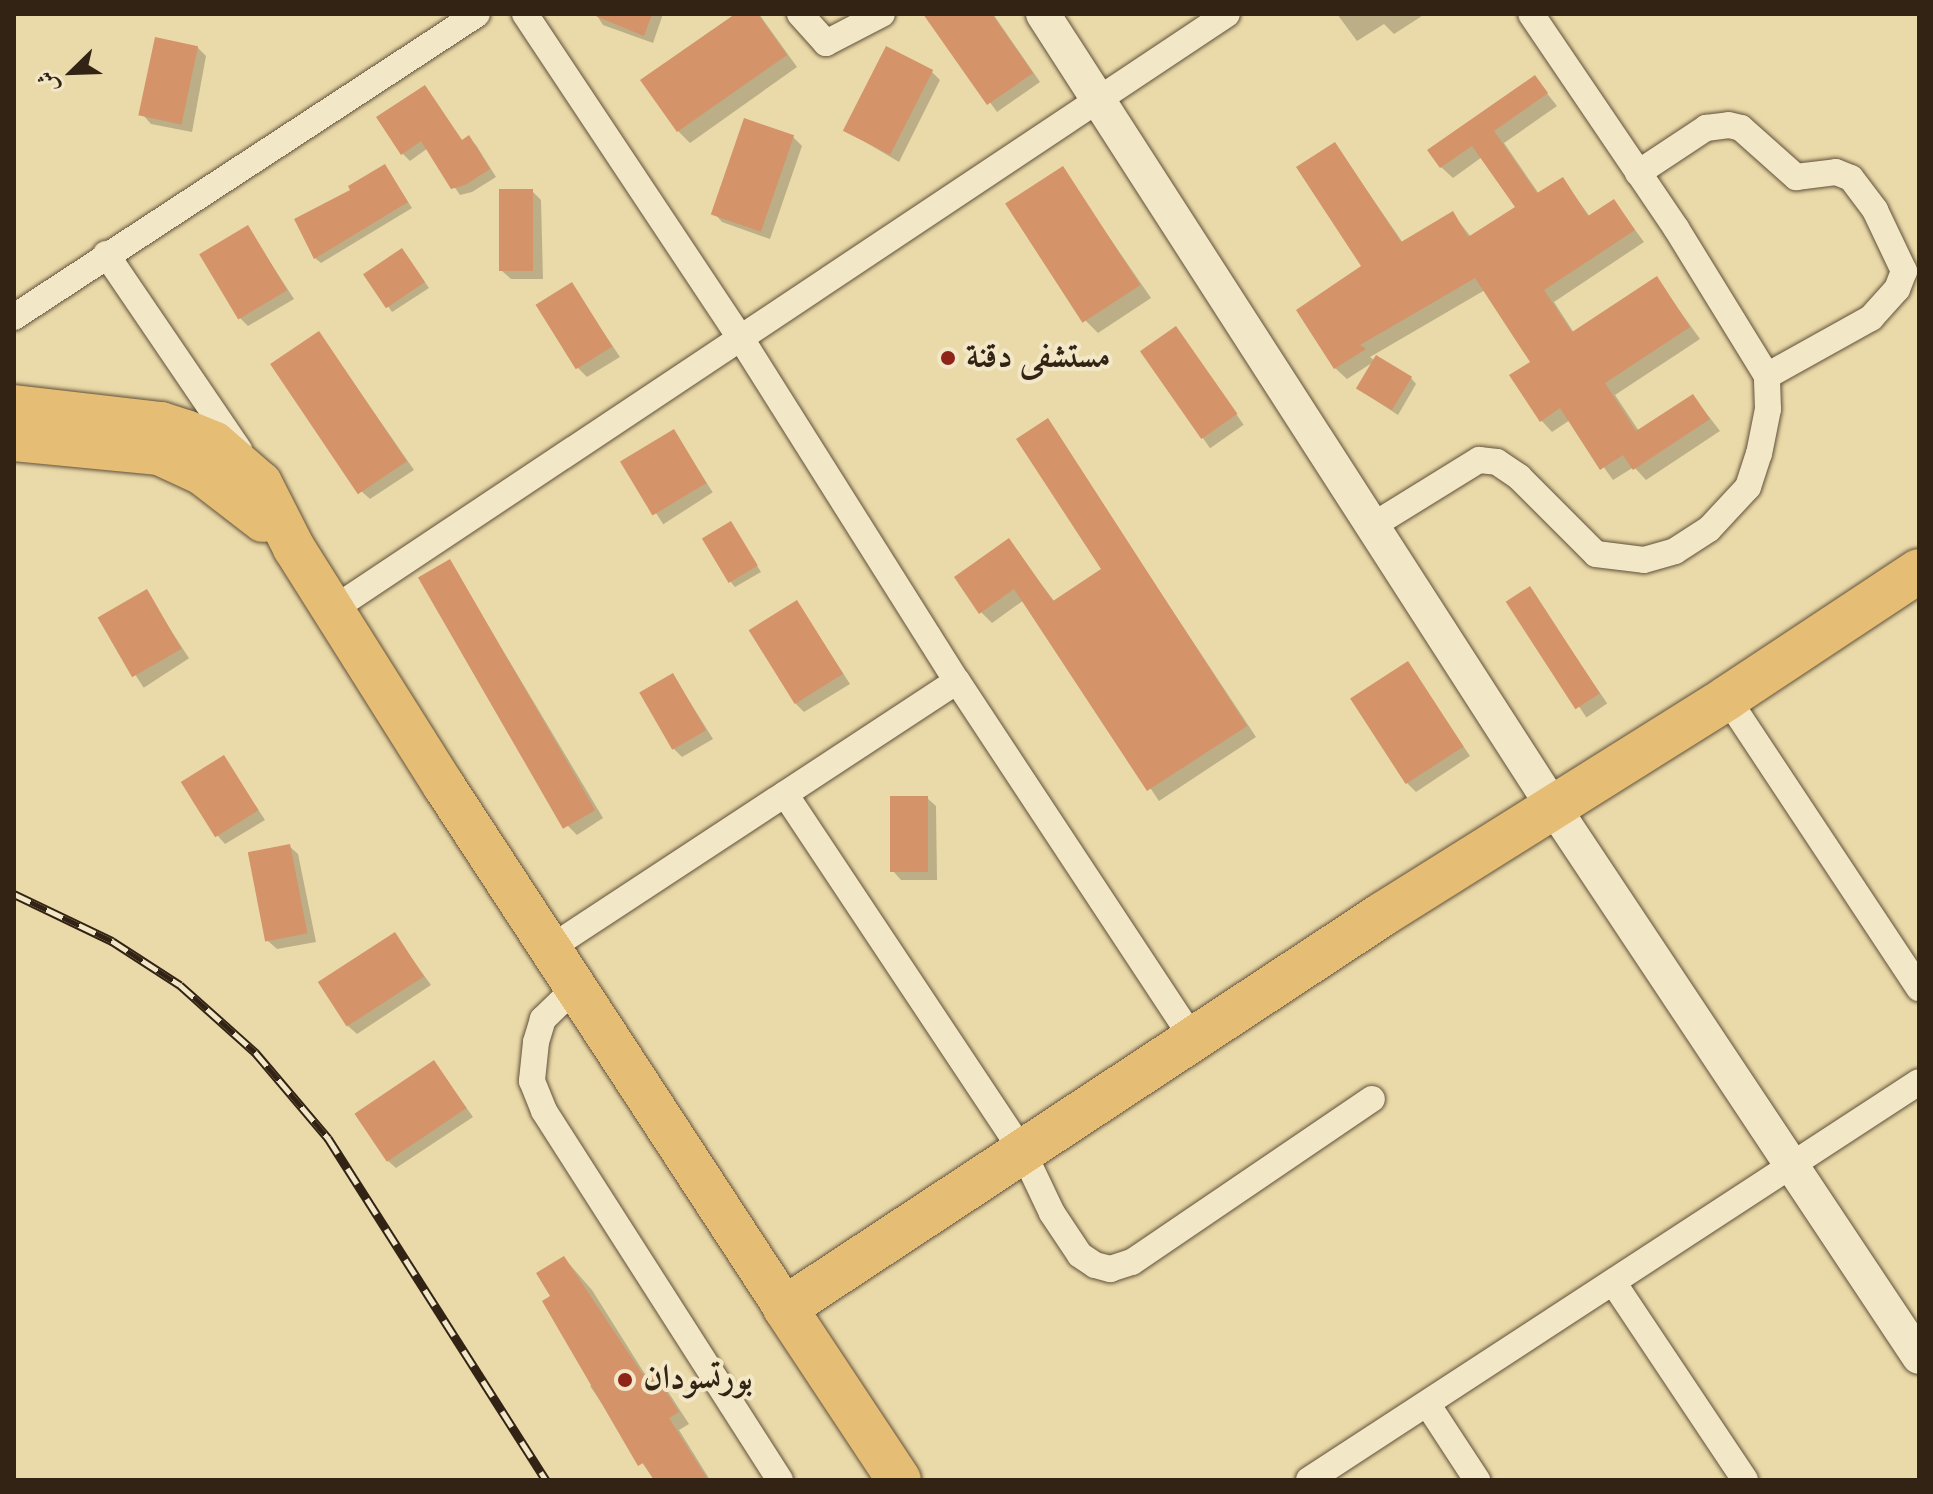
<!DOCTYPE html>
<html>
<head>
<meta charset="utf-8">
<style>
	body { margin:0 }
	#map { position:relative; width:1933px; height:1494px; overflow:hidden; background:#ebdaa9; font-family:"Sorts Mill Goudy",Amiri,serif }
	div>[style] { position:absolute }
	.shadow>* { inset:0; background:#0003; transform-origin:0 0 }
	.building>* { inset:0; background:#d49369; transform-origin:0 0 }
	.roads { filter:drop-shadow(0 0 2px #60513a) drop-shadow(0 0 2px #60513a) }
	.minor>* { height:26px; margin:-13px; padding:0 13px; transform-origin:13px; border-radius:13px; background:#f2e7c7 }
	.tertiary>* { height:34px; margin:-17px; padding:0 17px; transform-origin:17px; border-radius:17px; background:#f2e7c7 }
	.primary>* { height:42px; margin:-21px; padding:0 21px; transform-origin:21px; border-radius:21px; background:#e6bd74 }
	.trunk>* { height:44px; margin:-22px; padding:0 22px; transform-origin:22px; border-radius:22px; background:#e6bd74 }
	.rail>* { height:9px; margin-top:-4.5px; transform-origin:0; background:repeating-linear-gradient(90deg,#f2e7c7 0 18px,#322315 0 36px); box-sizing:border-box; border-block:2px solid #322315 }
	.dots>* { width:22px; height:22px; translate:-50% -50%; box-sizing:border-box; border:4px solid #f2e7c7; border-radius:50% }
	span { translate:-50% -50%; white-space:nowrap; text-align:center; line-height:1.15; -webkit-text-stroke:8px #f2e7c7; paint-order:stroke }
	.poi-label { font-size:34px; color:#322315; font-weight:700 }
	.left { translate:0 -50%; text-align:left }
	.frame { position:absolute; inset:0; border:16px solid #322315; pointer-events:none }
	.north { position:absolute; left:32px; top:32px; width:80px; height:80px; -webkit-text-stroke:6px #f2e7c7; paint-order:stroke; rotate:247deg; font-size:22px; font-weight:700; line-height:32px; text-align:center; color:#322315 }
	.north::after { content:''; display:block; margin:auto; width:28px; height:36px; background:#322315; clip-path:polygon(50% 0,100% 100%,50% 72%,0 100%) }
</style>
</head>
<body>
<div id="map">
	<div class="shadow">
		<i style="clip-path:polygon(596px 14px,663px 14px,653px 43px,603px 25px)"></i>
		<i style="clip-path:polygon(738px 14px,759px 14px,797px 67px,690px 143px,678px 131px)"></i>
		<i style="clip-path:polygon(926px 14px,993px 14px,1040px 82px,997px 112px)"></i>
		<i style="clip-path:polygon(1337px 14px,1425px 14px,1394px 34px,1384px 24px,1357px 41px)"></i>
		<i style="clip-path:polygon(197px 47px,206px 56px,192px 132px,151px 124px,143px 115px)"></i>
		<i style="clip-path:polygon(932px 72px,940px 80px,899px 162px,845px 130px)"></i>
		<i style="clip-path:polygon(1535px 78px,1557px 106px,1504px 143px,1539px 194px,1563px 179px,1590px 217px,1614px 201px,1644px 242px,1554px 302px,1574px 333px,1657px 279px,1700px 339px,1615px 395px,1639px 431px,1693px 396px,1720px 431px,1646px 480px,1634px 467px,1613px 480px,1570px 420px,1552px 432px,1541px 420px,1532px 362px,1485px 290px,1370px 357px,1375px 361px,1347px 379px,1335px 368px,1363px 266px,1335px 144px,1403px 243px,1453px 214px,1471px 237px,1518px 208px,1482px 157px,1453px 178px,1441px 167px)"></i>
		<i style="clip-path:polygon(425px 88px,463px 142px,469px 138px,476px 145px,496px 177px,472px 192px,460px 195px,428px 148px,410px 161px,402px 153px)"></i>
		<i style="clip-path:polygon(793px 137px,802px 146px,770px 239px,722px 222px,714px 213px)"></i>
		<i style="clip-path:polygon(385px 166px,412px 208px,321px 263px,315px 258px,353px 191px)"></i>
		<i style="clip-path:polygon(1062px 169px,1151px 298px,1098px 333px,1086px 321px)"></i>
		<i style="clip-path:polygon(532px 191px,541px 200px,543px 279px,511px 279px,502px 271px)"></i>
		<i style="clip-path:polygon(248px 228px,294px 299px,248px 326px,240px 318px)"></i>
		<i style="clip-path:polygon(407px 256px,429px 288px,392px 312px,366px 274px)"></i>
		<i style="clip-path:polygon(572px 285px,620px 357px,587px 377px,578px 368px)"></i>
		<i style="left:1176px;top:328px;width:118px;height:41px;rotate:55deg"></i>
		<i style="clip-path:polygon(319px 333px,414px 470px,370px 499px,361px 491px)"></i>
		<i style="clip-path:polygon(1411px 378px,1416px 384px,1398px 415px,1358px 389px)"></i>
		<i style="clip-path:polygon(1047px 421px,1256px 737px,1159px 801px,1024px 600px,992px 623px,981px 612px,1008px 541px,1055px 602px,1104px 570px)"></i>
		<i style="left:673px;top:431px;width:73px;height:59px;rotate:57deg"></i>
		<i style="clip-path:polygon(731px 524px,761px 572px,735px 587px,730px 581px)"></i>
		<i style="clip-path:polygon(450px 562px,603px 818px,577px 835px,568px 826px)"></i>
		<i style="left:1530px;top:589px;width:138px;height:25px;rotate:56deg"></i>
		<i style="left:146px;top:592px;width:79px;height:54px;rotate:57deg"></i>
		<i style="clip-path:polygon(797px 602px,850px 684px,804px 712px,796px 704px)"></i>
		<i style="clip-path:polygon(1408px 664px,1470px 756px,1416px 792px,1407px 783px)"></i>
		<i style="clip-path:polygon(673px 675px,713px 739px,682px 757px,673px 748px)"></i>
		<i style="clip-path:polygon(224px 758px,265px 820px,225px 844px,217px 835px)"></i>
		<i style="clip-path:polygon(927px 798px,936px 806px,937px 880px,901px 880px,893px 871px)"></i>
		<i style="clip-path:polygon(289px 846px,298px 854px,316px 942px,277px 949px,268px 941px)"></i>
		<i style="clip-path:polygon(395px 935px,431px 985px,357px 1034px,348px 1026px)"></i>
		<i style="clip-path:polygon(434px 1062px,473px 1117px,396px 1168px,387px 1160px)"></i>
		<i style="clip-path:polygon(564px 1258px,592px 1290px,648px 1379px,653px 1375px,665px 1387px,689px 1424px,679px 1430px,710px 1480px,654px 1480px,590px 1386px,596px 1382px,553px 1297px)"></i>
	</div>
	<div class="building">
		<i style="clip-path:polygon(591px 14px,652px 14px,644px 36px)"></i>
		<i style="clip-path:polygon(735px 14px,758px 14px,787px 55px,677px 132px,640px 80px)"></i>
		<i style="clip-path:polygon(923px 14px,992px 14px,1033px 73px,987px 105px)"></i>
		<i style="left:155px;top:37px;width:44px;height:80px;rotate:12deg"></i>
		<i style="left:886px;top:46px;width:53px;height:95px;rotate:27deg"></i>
		<i style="clip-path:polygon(1535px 75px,1548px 93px,1494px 131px,1537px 193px,1563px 177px,1588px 216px,1614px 199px,1635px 230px,1544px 290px,1572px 332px,1657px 276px,1690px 327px,1605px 383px,1636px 431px,1693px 394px,1710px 419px,1633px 470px,1623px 455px,1600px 470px,1560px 408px,1540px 422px,1509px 375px,1530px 362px,1475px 278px,1360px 345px,1366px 349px,1334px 369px,1296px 310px,1361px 266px,1296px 167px,1335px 142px,1401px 242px,1453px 211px,1468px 237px,1515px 207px,1472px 146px,1440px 168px,1427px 150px)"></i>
		<i style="clip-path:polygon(425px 85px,462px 140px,469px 135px,490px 169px,465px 185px,451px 189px,421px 141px,401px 155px,376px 117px)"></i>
		<i style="left:744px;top:118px;width:53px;height:102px;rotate:19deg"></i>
		<i style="clip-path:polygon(385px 164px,408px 202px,314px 259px,294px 219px,350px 190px,348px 186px)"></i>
		<i style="left:1063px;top:166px;width:142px;height:69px;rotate:57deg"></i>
		<i style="left:499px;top:189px;width:34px;height:82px"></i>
		<i style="left:248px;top:225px;width:76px;height:57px;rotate:59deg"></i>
		<i style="left:402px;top:248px;width:41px;height:47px;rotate:56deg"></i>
		<i style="left:572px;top:282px;width:76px;height:43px;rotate:58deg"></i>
		<i style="left:1176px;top:326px;width:107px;height:44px;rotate:55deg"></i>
		<i style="left:319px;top:331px;width:157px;height:59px;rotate:56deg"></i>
		<i style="left:1376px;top:355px;width:42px;height:39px;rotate:31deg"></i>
		<i style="clip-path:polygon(1048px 418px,1247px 726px,1147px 791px,1014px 589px,979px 614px,954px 577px,1009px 538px,1053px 601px,1101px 569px,1016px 439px)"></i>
		<i style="left:674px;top:429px;width:63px;height:63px;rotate:59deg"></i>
		<i style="left:731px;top:521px;width:52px;height:34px;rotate:59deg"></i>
		<i style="left:450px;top:559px;width:290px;height:37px;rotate:60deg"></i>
		<i style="left:1530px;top:586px;width:128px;height:29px;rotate:57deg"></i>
		<i style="left:147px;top:589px;width:69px;height:57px;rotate:60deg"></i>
		<i style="left:797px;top:600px;width:87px;height:57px;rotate:58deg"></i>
		<i style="left:1408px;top:661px;width:102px;height:69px;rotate:57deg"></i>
		<i style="left:673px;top:673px;width:66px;height:39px;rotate:60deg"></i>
		<i style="left:224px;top:755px;width:65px;height:51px;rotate:58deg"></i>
		<i style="left:890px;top:796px;width:38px;height:76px"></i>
		<i style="left:290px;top:844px;width:91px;height:43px;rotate:79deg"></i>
		<i style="left:395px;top:932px;width:53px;height:92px;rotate:57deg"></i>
		<i style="left:434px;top:1060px;width:58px;height:96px;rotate:56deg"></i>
		<i style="clip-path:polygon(564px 1256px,645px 1378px,654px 1373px,679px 1412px,669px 1418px,708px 1480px,654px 1480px,643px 1463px,638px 1466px,542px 1301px,550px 1296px,536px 1273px)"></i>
	</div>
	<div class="roads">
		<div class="minor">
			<i style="left:525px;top:14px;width:388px;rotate:56.4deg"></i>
			<i style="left:740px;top:337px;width:407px;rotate:57.8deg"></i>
			<i style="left:957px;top:681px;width:431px;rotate:56.6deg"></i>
			<i style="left:800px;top:14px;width:39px;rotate:48deg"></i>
			<i style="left:826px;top:43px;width:63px;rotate:-27.4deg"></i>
			<i style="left:1638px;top:173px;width:82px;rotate:-33.5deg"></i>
			<i style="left:1706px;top:128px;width:23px;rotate:-7deg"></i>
			<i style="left:1729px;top:125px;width:12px;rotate:14deg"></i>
			<i style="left:1741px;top:128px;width:74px;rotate:41.7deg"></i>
			<i style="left:1796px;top:177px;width:40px;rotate:-7.1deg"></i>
			<i style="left:1836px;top:172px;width:16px;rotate:22deg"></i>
			<i style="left:1851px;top:178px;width:40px;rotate:53deg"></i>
			<i style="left:1875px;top:210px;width:68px;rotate:64.6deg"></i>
			<i style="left:1904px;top:271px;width:19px;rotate:111deg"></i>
			<i style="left:1897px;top:289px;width:39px;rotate:132deg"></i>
			<i style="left:1871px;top:318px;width:119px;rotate:150.9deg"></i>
			<i style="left:106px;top:254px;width:237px;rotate:55.8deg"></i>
			<i style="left:14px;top:317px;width:553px;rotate:-33.2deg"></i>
			<i style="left:1372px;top:526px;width:126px;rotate:-31.7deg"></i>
			<i style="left:1479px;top:460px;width:18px;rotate:6deg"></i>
			<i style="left:1497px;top:462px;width:27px;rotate:34deg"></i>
			<i style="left:1519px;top:477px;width:109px;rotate:45deg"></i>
			<i style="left:1596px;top:554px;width:48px;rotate:7.1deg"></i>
			<i style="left:1644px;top:560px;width:32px;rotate:-16deg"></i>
			<i style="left:1675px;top:551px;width:40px;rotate:-32.9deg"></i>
			<i style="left:1709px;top:529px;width:57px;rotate:-47.1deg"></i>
			<i style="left:1748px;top:487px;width:35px;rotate:-72deg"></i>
			<i style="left:1759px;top:454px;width:46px;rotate:-78.7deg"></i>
			<i style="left:1768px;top:409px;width:33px;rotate:-92deg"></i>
			<i style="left:1767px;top:376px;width:174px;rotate:-121.6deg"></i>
			<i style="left:1676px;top:228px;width:258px;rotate:-124.1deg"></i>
			<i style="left:332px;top:610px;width:1075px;rotate:-33.66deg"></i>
			<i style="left:1727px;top:698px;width:348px;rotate:56.5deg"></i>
			<i style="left:785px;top:794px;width:432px;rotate:56.4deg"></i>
			<i style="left:1024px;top:1154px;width:65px;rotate:64.6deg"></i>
			<i style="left:1052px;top:1213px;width:50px;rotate:56.3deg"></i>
			<i style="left:1080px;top:1255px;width:18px;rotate:34deg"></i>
			<i style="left:1095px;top:1265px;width:16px;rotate:15deg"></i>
			<i style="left:1110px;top:1269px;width:23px;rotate:-18deg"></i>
			<i style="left:1132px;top:1262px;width:290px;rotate:-34.2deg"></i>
			<i style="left:549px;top:949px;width:488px;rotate:-33.3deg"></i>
			<i style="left:575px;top:988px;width:45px;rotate:135.9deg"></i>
			<i style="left:543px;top:1019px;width:24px;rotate:107deg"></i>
			<i style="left:536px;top:1042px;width:39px;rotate:96deg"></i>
			<i style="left:532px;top:1081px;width:32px;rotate:68deg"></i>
			<i style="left:544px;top:1111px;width:438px;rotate:57.4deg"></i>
			<i style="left:1613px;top:1282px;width:238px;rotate:56.3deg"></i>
			<i style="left:1428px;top:1405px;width:90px;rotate:56.8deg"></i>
			<i style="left:1309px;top:1480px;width:728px;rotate:-33.12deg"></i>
		</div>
		<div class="tertiary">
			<i style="left:1043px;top:14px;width:944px;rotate:57.24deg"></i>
			<i style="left:1554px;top:808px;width:659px;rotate:56.38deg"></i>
		</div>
		<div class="primary">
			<i style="left:14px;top:406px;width:148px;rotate:6.6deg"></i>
			<i style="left:161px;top:423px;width:26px;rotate:18deg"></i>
			<i style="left:186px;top:431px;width:31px;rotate:22deg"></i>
			<i style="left:215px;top:443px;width:61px;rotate:41deg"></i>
			<i style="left:261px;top:483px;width:73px;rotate:63.1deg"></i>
			<i style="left:294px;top:548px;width:281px;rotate:57.8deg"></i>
			<i style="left:444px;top:786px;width:624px;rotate:56.85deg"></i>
			<i style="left:14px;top:440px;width:146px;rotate:5.5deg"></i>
			<i style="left:159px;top:454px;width:47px;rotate:24.9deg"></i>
			<i style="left:202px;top:474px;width:77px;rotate:37.6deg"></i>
		</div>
		<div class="trunk">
			<i style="left:899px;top:1480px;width:206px;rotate:-123.5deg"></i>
			<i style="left:785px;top:1308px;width:716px;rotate:-33.38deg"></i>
			<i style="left:1383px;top:914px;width:406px;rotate:-32.1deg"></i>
			<i style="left:1727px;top:698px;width:230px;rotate:-33.5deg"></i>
		</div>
	</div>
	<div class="rail">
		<i style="left:14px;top:894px;width:109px;rotate:25.6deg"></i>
		<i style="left:112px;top:941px;width:81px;rotate:32.9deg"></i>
		<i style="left:180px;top:985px;width:101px;rotate:41.8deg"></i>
		<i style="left:255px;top:1052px;width:113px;rotate:49.7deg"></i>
		<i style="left:328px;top:1138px;width:406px;rotate:57.5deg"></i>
	</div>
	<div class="dots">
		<i style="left:948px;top:358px;background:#8f2418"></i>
		<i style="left:625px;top:1380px;background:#8f2418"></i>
	</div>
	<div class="poi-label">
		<span class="left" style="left:966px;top:358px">مستشفى دقنة</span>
		<span class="left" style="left:643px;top:1380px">بورتسودان</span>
	</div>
	<div class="frame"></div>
	<div class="north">ش</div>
</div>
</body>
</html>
